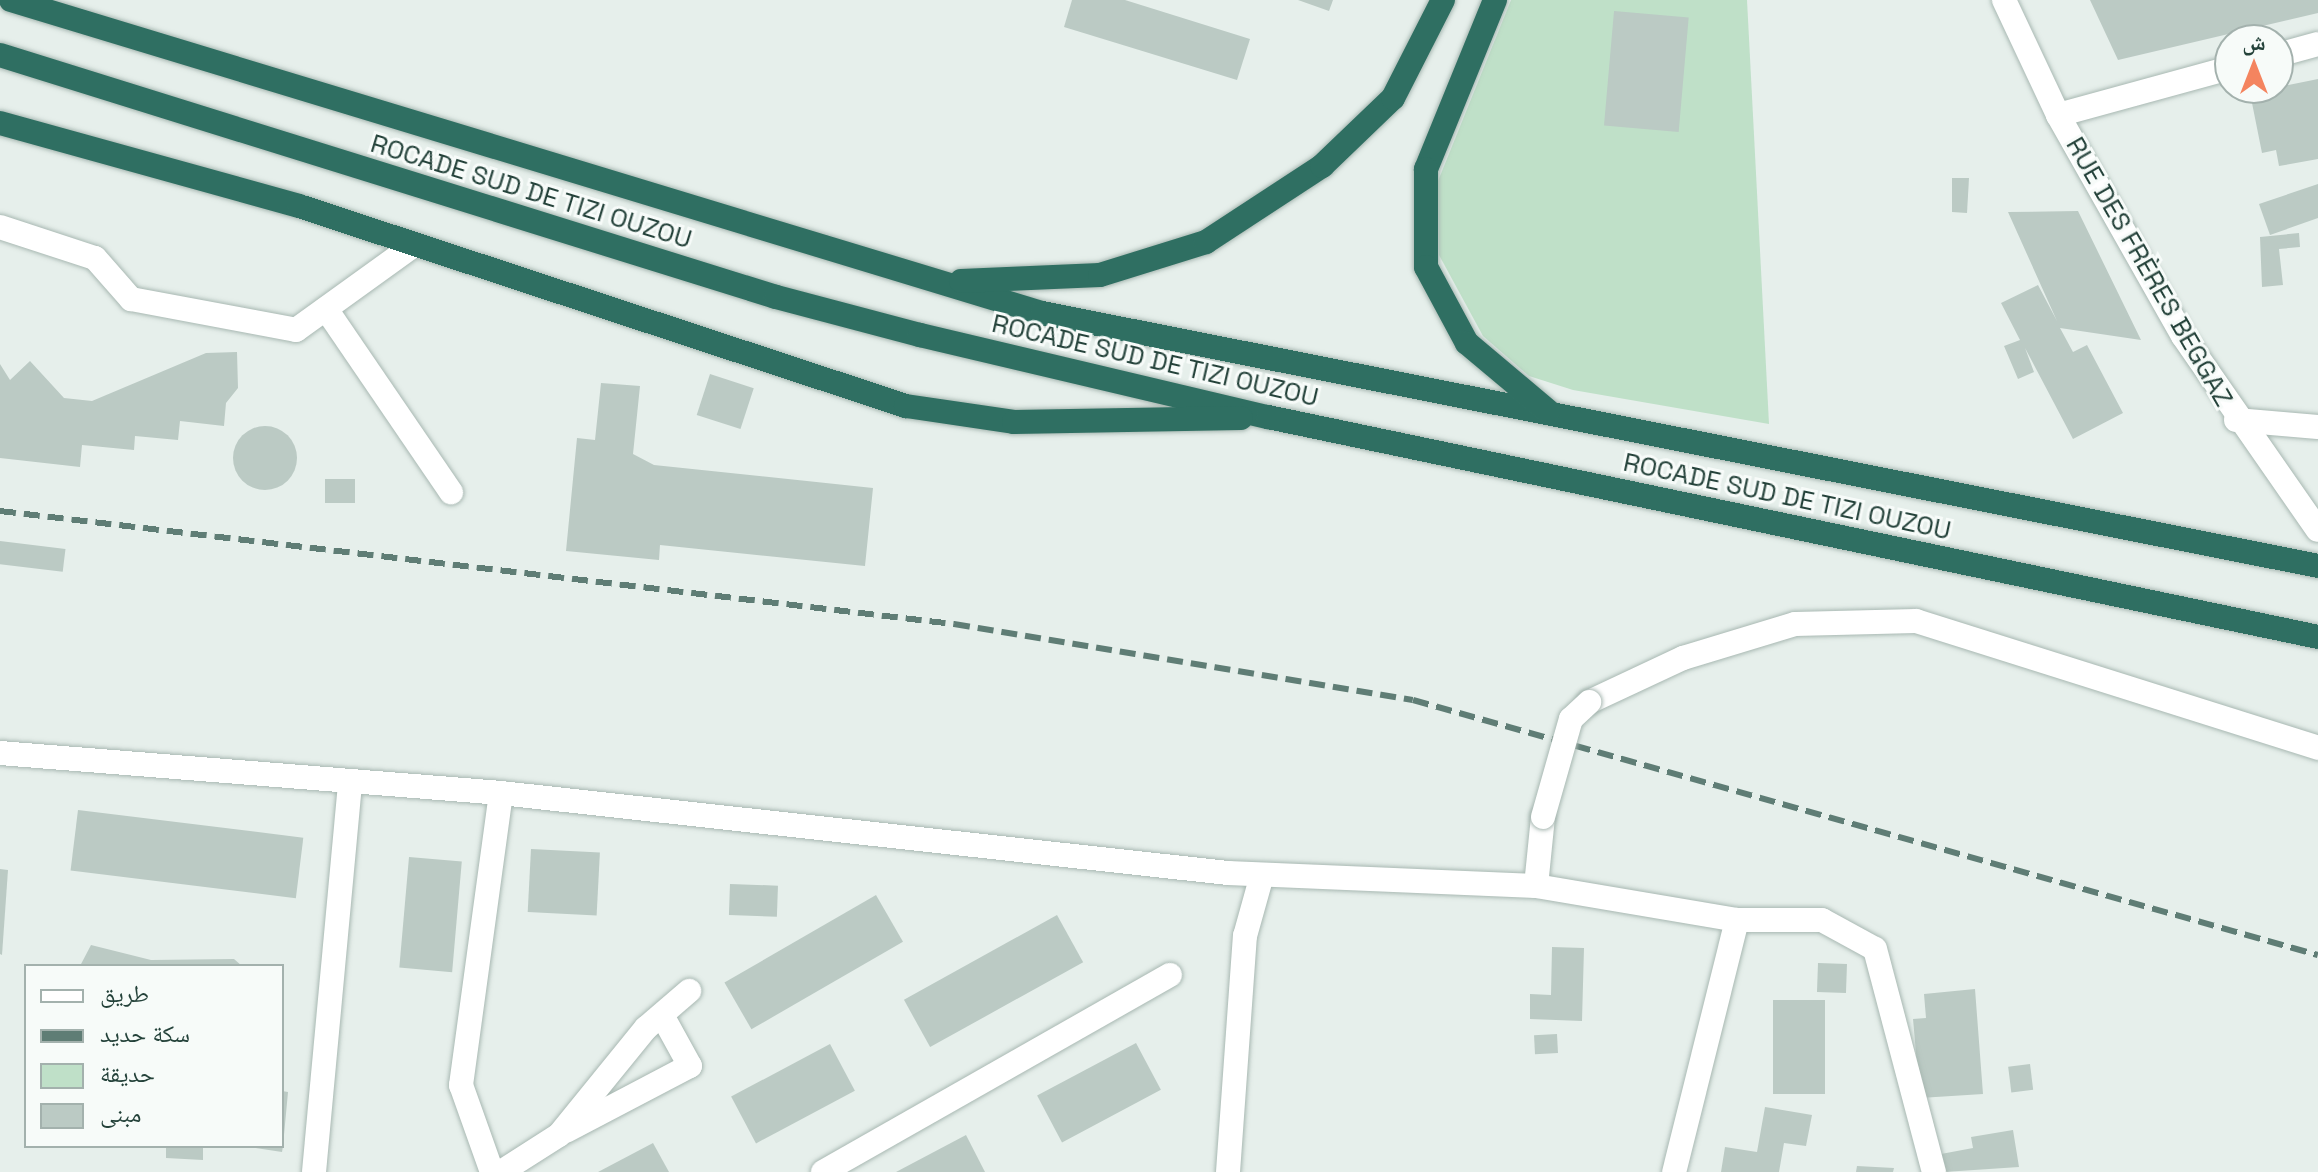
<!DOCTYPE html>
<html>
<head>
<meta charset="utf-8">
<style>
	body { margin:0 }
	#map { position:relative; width:2318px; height:1172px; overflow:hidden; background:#e6efeb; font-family:"Space Grotesk","Noto Naskh Arabic",sans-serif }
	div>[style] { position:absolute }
	.green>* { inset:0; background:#bfe0c8 }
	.building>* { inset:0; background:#bbcac4; transform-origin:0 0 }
	.round { border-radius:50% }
	.roads { filter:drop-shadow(0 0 2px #a8b8b2) drop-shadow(0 0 2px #a8b8b2) }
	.minor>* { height:24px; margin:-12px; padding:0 12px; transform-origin:12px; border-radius:12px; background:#fff }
	.highway>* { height:24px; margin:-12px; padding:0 12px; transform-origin:12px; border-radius:12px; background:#2f6f62 }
	.rail>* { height:6px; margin-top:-3px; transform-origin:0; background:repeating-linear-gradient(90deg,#5f7d75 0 16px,transparent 0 24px) }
	.bridges { filter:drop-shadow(0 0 2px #a8b8b2) drop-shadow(0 0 2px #a8b8b2) }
	.minor-bridge>* { height:24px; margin:-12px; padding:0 12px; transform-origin:12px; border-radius:12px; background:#fff }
	span { translate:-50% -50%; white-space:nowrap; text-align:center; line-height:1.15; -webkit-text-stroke:6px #f7fbf9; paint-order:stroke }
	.street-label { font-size:26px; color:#24423a }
	.legend { position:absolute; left:24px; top:964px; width:260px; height:184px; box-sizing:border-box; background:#f7fbf9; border:2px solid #a3b1ad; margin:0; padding:10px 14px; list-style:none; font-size:24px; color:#24423a }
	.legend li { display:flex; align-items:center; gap:16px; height:40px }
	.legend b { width:40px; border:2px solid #a3b1ad }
	.north { position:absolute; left:2214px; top:24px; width:80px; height:80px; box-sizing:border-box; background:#f7fbf9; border:2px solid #a3b1ad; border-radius:50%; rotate:0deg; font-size:22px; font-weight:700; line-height:32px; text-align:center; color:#24423a }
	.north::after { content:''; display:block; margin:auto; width:28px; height:36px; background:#f4845f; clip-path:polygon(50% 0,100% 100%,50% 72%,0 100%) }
</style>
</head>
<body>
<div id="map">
	<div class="green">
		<i style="clip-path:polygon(1511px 0,1747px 0,1769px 424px,1573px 390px,1529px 376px,1483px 336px,1439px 255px,1438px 181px)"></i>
	</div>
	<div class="building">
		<i style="clip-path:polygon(1072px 0,1125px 0,1250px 39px,1237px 80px,1064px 27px)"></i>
		<i style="clip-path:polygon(1298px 0,1333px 0,1329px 11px)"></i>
		<i style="clip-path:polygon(2090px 0,2318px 0,2318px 13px,2118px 60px)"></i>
		<i style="left:1614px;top:11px;width:75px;height:115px;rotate:5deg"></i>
		<i style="clip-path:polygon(2318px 79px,2318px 159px,2279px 166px,2276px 150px,2262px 153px,2250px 93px)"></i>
		<i style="clip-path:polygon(1952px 178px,1969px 178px,1967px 213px,1952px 212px)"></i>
		<i style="clip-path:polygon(2318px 184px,2318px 218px,2270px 235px,2259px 204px)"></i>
		<i style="clip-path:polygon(2078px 211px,2141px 340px,2060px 328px,2073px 352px,2087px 345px,2123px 413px,2073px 439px,2025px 348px,2034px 372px,2018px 379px,2004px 346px,2020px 340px,2001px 303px,2038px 285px,2057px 321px,2008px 212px)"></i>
		<i style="clip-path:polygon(2299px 233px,2300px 247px,2279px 249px,2283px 285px,2262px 287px,2260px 237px)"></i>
		<i style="clip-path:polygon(237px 352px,238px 388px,226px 403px,224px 426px,180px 421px,178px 440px,135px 436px,134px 450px,82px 445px,80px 467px,0 458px,0 364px,10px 380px,30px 361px,64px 398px,92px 401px,206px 353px)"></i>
		<i style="left:710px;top:374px;width:46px;height:43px;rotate:18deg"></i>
		<i style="clip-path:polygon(601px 383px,640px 386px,633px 454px,654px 465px,873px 488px,865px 566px,660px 545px,659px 560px,566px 551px,577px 438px,595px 440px)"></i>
		<i class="round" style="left:233px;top:426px;width:64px;height:64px"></i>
		<i style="left:325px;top:479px;width:30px;height:24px"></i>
		<i style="left:0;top:541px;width:66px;height:23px;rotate:7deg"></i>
		<i style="left:78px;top:810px;width:227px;height:61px;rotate:7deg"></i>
		<i style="left:531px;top:849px;width:69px;height:63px;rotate:3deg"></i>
		<i style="left:409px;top:857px;width:53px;height:111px;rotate:5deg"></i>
		<i style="clip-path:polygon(0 869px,8px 870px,2px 955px,0 954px)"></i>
		<i style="left:730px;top:884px;width:48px;height:31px;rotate:2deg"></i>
		<i style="left:876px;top:895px;width:54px;height:175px;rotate:60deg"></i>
		<i style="left:1057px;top:915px;width:54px;height:175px;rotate:61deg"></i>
		<i style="clip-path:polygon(91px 945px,151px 960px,234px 959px,242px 966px,80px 966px)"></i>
		<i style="clip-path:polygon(1552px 947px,1584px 948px,1582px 1021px,1530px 1019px,1530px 994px,1551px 995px)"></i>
		<i style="left:1818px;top:963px;width:29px;height:29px;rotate:2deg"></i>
		<i style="clip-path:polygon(1975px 989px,1983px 1094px,1920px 1098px,1913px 1019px,1926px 1018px,1924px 994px)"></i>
		<i style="left:1773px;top:1000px;width:52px;height:94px"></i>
		<i style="left:1557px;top:1034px;width:19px;height:23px;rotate:87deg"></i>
		<i style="left:1136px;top:1043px;width:53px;height:112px;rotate:62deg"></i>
		<i style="left:830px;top:1044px;width:53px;height:112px;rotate:62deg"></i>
		<i style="left:2030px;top:1064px;width:26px;height:22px;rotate:83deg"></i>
		<i style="clip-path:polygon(282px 1091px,288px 1092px,284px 1135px,282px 1135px)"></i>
		<i style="clip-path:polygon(1765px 1107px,1812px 1115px,1806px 1146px,1784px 1143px,1779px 1172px,1721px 1172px,1725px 1147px,1757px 1152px)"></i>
		<i style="clip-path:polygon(2013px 1130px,2019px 1167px,1944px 1172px,1941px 1154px,1973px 1148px,1971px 1137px)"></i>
		<i style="clip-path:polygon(966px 1135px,985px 1172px,896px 1172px)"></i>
		<i style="clip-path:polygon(653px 1143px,669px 1172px,598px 1172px)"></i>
		<i style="clip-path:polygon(166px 1146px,203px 1146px,203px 1160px,166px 1158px)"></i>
		<i style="clip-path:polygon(243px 1146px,283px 1146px,282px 1152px)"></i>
		<i style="clip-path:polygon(1857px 1166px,1894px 1168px,1893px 1172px,1856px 1172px)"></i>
	</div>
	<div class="roads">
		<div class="minor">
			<i style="left:2004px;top:0;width:127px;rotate:64.8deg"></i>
			<i style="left:2058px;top:115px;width:254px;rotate:60.5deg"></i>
			<i style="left:2183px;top:336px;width:236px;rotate:55.2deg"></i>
			<i style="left:2278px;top:55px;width:41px;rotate:-15.4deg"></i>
			<i style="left:2058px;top:115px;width:178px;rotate:-15.3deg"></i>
			<i style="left:0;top:227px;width:100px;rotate:18.1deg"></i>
			<i style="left:95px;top:258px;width:55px;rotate:48.7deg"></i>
			<i style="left:131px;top:299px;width:168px;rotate:10.6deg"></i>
			<i style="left:296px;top:330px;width:145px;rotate:-35.8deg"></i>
			<i style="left:326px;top:309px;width:222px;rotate:55.7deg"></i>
			<i style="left:2236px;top:420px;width:82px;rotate:4.9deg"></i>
			<i style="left:1589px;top:702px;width:104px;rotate:-25.1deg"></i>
			<i style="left:1683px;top:658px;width:117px;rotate:-16.9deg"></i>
			<i style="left:1795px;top:624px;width:121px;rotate:-1.4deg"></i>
			<i style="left:1916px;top:621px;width:422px;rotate:17.5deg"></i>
			<i style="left:0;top:753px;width:503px;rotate:4.56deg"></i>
			<i style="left:501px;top:793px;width:295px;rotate:97.8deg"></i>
			<i style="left:461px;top:1085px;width:92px;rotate:70.4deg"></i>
			<i style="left:501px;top:793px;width:731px;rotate:6.28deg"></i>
			<i style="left:1228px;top:873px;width:308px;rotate:2.4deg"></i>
			<i style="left:1543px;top:817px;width:69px;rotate:95.8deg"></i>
			<i style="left:1536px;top:886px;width:204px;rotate:9.6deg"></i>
			<i style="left:1737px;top:920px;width:260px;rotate:104deg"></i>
			<i style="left:1737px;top:920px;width:85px"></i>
			<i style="left:1822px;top:920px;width:60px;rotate:28.7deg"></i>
			<i style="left:1875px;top:949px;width:231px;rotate:75.2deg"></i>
			<i style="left:566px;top:1131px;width:140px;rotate:-27.7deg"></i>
			<i style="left:690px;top:1066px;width:58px;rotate:-118.8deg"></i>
			<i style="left:314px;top:1172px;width:389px;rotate:-84.7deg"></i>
			<i style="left:501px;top:1172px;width:69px;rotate:-32.5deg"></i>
			<i style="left:559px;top:1135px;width:138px;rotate:-50.9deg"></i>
			<i style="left:646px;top:1028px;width:57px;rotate:-40.7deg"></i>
			<i style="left:823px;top:1172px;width:399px;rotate:-29.6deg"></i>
			<i style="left:1228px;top:1172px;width:237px;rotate:-85.9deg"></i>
			<i style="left:1245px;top:936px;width:63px;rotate:-74.4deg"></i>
		</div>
		<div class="highway">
			<i style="left:11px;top:0;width:1077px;rotate:16.89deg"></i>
			<i style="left:1042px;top:313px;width:1301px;rotate:11.21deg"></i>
			<i style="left:1495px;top:0;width:183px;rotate:112.2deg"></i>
			<i style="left:1426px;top:169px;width:98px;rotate:90deg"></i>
			<i style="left:1426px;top:267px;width:86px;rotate:61.7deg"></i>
			<i style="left:1467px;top:343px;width:106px;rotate:40deg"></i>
			<i style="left:0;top:55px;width:813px;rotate:17.32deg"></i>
			<i style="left:776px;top:297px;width:149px;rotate:14.8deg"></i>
			<i style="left:920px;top:335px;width:358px;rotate:13.3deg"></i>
			<i style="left:1268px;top:417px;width:1073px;rotate:11.83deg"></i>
			<i style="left:0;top:123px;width:310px;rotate:15.5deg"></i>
			<i style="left:299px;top:206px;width:639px;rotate:18.24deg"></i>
			<i style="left:906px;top:406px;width:109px;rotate:8.4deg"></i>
			<i style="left:1014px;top:422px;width:227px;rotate:-1deg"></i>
			<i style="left:961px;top:281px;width:139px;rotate:-2.5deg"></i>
			<i style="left:1100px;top:275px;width:111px;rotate:-17.3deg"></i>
			<i style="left:1206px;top:242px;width:139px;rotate:-33.2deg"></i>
			<i style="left:1322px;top:166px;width:98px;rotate:-43.8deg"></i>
			<i style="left:1393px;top:98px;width:110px;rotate:-63deg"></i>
		</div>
	</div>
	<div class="rail">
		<i style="left:0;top:511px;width:961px;rotate:6.76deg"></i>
		<i style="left:954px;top:624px;width:465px;rotate:9.4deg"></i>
		<i style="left:1413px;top:700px;width:940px;rotate:15.74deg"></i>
	</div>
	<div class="bridges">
		<div class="minor-bridge">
			<i style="left:1543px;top:817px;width:102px;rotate:-74.1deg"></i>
			<i style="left:1571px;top:719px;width:25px;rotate:-43deg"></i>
		</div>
	</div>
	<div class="street-label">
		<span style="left:531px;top:192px;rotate:17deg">ROCADE SUD DE TIZI OUZOU</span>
		<span style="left:2149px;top:272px;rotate:60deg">RUE DES FRÈRES BEGGAZ</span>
		<span style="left:1155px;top:361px;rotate:13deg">ROCADE SUD DE TIZI OUZOU</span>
		<span style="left:1787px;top:497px;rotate:12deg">ROCADE SUD DE TIZI OUZOU</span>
	</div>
	<ul class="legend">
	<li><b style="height:10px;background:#fff"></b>طريق</li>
	<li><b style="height:10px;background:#5f7d75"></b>سكة حديد</li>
	<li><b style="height:22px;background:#bfe0c8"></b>حديقة</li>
	<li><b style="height:22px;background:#bbcac4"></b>مبنى</li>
	</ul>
	<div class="north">ش</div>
</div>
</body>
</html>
